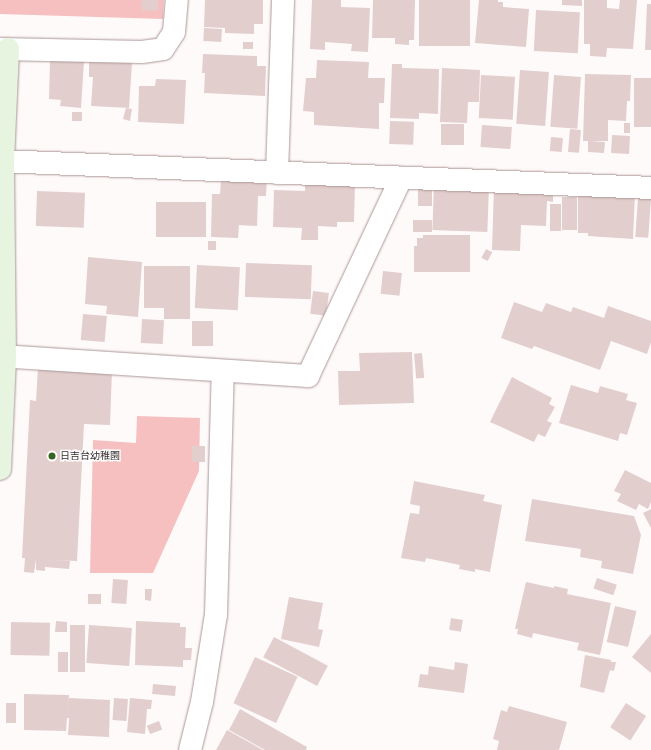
<!DOCTYPE html>
<html>
<head>
<meta charset="utf-8">
<style>
	body { margin:0 }
	#map { position:relative; width:651px; height:750px; overflow:hidden; background:#fffafa; font-family:"Golos Text","Noto Sans JP",sans-serif }
	div>[style] { position:absolute }
	.green>* { inset:0; background:#f6c0c0 }
	.building>* { inset:0; background:#e3cece; transform-origin:0 0 }
	.roads { filter:drop-shadow(0 0 1px #ab9797) drop-shadow(0 0 1px #ab9797) }
	.street>* { height:22px; margin:-11px; padding:0 11px; transform-origin:11px; border-radius:11px; background:#fff }
	.secondary>* { height:22px; margin:-11px; padding:0 11px; transform-origin:11px; border-radius:11px; background:#e6f4e0 }
	.dots>* { width:11px; height:11px; translate:-50% -50%; box-sizing:border-box; border:2px solid #fff; border-radius:50% }
	span { translate:-50% -50%; white-space:nowrap; text-align:center; line-height:1.15; -webkit-text-stroke:3px #fff; paint-order:stroke }
	.poi-label { font-size:10px; color:#372f2f }
	.left { translate:0 -50%; text-align:left }
</style>
</head>
<body>
<div id="map">
	<div class="green">
		<i style="clip-path:polygon(0 0,164px 0,163px 19px,0 14px)"></i>
		<i style="clip-path:polygon(137px 416px,200px 418px,199px 471px,153px 573px,90px 573px,93px 440px,136px 443px)"></i>
	</div>
	<div class="building">
		<i style="clip-path:polygon(145px 0,158px 0,158px 10px,142px 11px,141px 1px,145px 1px)"></i>
		<i style="clip-path:polygon(205px 0,263px 0,263px 24px,254px 24px,254px 34px,225px 33px,225px 28px,204px 27px)"></i>
		<i style="clip-path:polygon(312px 0,341px 0,341px 7px,370px 8px,368px 52px,351px 51px,352px 44px,325px 42px,325px 50px,310px 49px)"></i>
		<i style="clip-path:polygon(373px 0,415px 0,414px 40px,409px 40px,409px 45px,395px 44px,395px 38px,372px 38px)"></i>
		<i style="left:419px;top:0;width:51px;height:46px"></i>
		<i style="clip-path:polygon(479px 0,498px 0,498px 2px,503px 2px,503px 7px,529px 9px,526px 47px,475px 43px)"></i>
		<i style="clip-path:polygon(562px 0,582px 0,582px 6px,562px 5px)"></i>
		<i style="clip-path:polygon(584px 0,607px 0,607px 8px,619px 9px,620px 0,637px 0,633px 49px,607px 48px,606px 57px,590px 56px,590px 44px,584px 44px)"></i>
		<i style="clip-path:polygon(647px 4px,651px 4px,651px 50px,645px 50px)"></i>
		<i style="left:536px;top:10px;width:44px;height:41px;rotate:3deg"></i>
		<i style="left:204px;top:28px;width:18px;height:13px;rotate:3deg"></i>
		<i style="left:243px;top:42px;width:10px;height:7px"></i>
		<i style="clip-path:polygon(203px 54px,257px 56px,257px 66px,266px 66px,265px 96px,204px 93px,205px 73px,202px 73px)"></i>
		<i style="clip-path:polygon(89px 60px,132px 63px,129px 108px,91px 106px,93px 77px,89px 77px)"></i>
		<i style="clip-path:polygon(317px 60px,369px 62px,368px 78px,385px 78px,384px 103px,379px 103px,379px 129px,314px 125px,314px 112px,303px 111px,306px 78px,316px 78px)"></i>
		<i style="clip-path:polygon(50px 61px,84px 62px,81px 108px,60px 106px,61px 100px,49px 99px)"></i>
		<i style="clip-path:polygon(392px 64px,402px 64px,402px 68px,439px 69px,438px 114px,419px 113px,419px 119px,390px 118px)"></i>
		<i style="clip-path:polygon(442px 68px,480px 70px,479px 102px,468px 102px,467px 123px,440px 122px)"></i>
		<i style="left:520px;top:70px;width:29px;height:54px;rotate:4deg"></i>
		<i style="clip-path:polygon(585px 74px,631px 75px,630px 101px,627px 101px,626px 121px,608px 120px,608px 141px,590px 141px,605px 142px,604px 153px,588px 152px,588px 141px,583px 141px)"></i>
		<i style="left:481px;top:75px;width:34px;height:43px;rotate:3deg"></i>
		<i style="left:554px;top:75px;width:27px;height:52px;rotate:4deg"></i>
		<i style="left:634px;top:78px;width:17px;height:49px"></i>
		<i style="clip-path:polygon(156px 79px,186px 80px,184px 124px,138px 122px,139px 86px,155px 86px)"></i>
		<i style="clip-path:polygon(126px 108px,132px 109px,130px 121px,123px 119px)"></i>
		<i style="left:82px;top:112px;width:9px;height:10px;rotate:90deg"></i>
		<i style="left:390px;top:121px;width:24px;height:23px;rotate:2deg"></i>
		<i style="left:624px;top:123px;width:6px;height:10px"></i>
		<i style="left:441px;top:124px;width:23px;height:21px"></i>
		<i style="left:482px;top:125px;width:30px;height:22px;rotate:4deg"></i>
		<i style="left:570px;top:129px;width:11px;height:23px;rotate:5deg"></i>
		<i style="left:612px;top:135px;width:18px;height:18px;rotate:3deg"></i>
		<i style="left:551px;top:137px;width:12px;height:14px;rotate:5deg"></i>
		<i style="clip-path:polygon(267px 176px,266px 196px,258px 196px,257px 226px,239px 225px,238px 238px,211px 237px,212px 194px,220px 194px,221px 180px)"></i>
		<i style="clip-path:polygon(355px 182px,354px 222px,337px 222px,337px 227px,318px 226px,318px 240px,301px 240px,302px 228px,273px 227px,274px 190px,305px 191px,305px 184px)"></i>
		<i style="left:434px;top:184px;width:55px;height:46px;rotate:2deg"></i>
		<i style="clip-path:polygon(494px 186px,553px 189px,553px 202px,547px 201px,546px 226px,521px 225px,520px 251px,492px 250px)"></i>
		<i style="left:418px;top:188px;width:14px;height:18px"></i>
		<i style="clip-path:polygon(578px 190px,635px 193px,633px 239px,588px 236px,588px 233px,578px 233px)"></i>
		<i style="left:37px;top:191px;width:48px;height:35px;rotate:2deg"></i>
		<i style="left:562px;top:197px;width:15px;height:33px"></i>
		<i style="left:638px;top:198px;width:13px;height:39px;rotate:4deg"></i>
		<i style="left:156px;top:202px;width:50px;height:35px"></i>
		<i style="left:550px;top:204px;width:11px;height:27px"></i>
		<i style="left:413px;top:220px;width:19px;height:12px"></i>
		<i style="clip-path:polygon(423px 235px,470px 235px,470px 272px,414px 272px,414px 246px,417px 246px,417px 238px,423px 238px)"></i>
		<i style="left:208px;top:241px;width:8px;height:9px"></i>
		<i style="left:486px;top:249px;width:7px;height:10px;rotate:27deg"></i>
		<i style="clip-path:polygon(88px 257px,142px 262px,138px 317px,106px 314px,107px 306px,85px 304px)"></i>
		<i style="left:246px;top:263px;width:66px;height:34px;rotate:2deg"></i>
		<i style="left:197px;top:265px;width:43px;height:43px;rotate:3deg"></i>
		<i style="clip-path:polygon(144px 266px,190px 266px,190px 319px,164px 319px,164px 308px,144px 308px)"></i>
		<i style="left:383px;top:271px;width:19px;height:23px;rotate:6deg"></i>
		<i style="left:313px;top:291px;width:16px;height:23px;rotate:7deg"></i>
		<i style="clip-path:polygon(514px 302px,542px 312px,546px 303px,571px 312px,573px 307px,604px 318px,608px 306px,651px 321px,651px 342px,647px 354px,611px 341px,600px 370px,534px 346px,532px 349px,501px 338px)"></i>
		<i style="left:83px;top:314px;width:24px;height:26px;rotate:5deg"></i>
		<i style="left:142px;top:319px;width:22px;height:24px;rotate:3deg"></i>
		<i style="left:192px;top:321px;width:21px;height:25px"></i>
		<i style="clip-path:polygon(412px 352px,414px 403px,339px 405px,338px 371px,360px 371px,359px 353px)"></i>
		<i style="left:422px;top:353px;width:25px;height:8px;rotate:85deg"></i>
		<i style="clip-path:polygon(38px 367px,112px 371px,110px 425px,84px 424px,77px 561px,51px 560px,70px 561px,69px 569px,45px 567px,45px 571px,36px 570px,36px 559px,34px 573px,24px 572px,25px 558px,22px 558px,30px 400px,36px 401px)"></i>
		<i style="clip-path:polygon(512px 377px,552px 398px,549px 404px,555px 407px,547px 421px,552px 423px,545px 437px,538px 434px,534px 442px,490px 422px)"></i>
		<i style="clip-path:polygon(571px 385px,598px 393px,600px 386px,628px 394px,626px 400px,637px 403px,627px 435px,620px 433px,618px 441px,559px 423px)"></i>
		<i style="left:205px;top:446px;width:16px;height:13px;rotate:90deg"></i>
		<i style="clip-path:polygon(625px 470px,651px 483px,651px 502px,648px 509px,639px 504px,636px 510px,617px 501px,621px 494px,614px 491px)"></i>
		<i style="clip-path:polygon(414px 481px,485px 495px,483px 501px,502px 505px,490px 572px,475px 569px,475px 572px,459px 569px,460px 565px,426px 558px,425px 562px,401px 558px,410px 513px,419px 514px,420px 506px,410px 504px)"></i>
		<i style="clip-path:polygon(532px 499px,634px 516px,641px 535px,633px 574px,601px 568px,602px 561px,580px 557px,581px 549px,525px 541px)"></i>
		<i style="clip-path:polygon(651px 509px,651px 528px,643px 513px)"></i>
		<i style="left:597px;top:578px;width:21px;height:11px;rotate:19deg"></i>
		<i style="left:113px;top:579px;width:15px;height:24px;rotate:4deg"></i>
		<i style="clip-path:polygon(526px 582px,554px 588px,554px 586px,568px 589px,567px 594px,611px 603px,600px 655px,577px 650px,579px 643px,533px 633px,532px 638px,517px 634px,518px 629px,515px 629px)"></i>
		<i style="clip-path:polygon(145px 589px,152px 589px,151px 601px,145px 600px)"></i>
		<i style="left:88px;top:594px;width:13px;height:10px"></i>
		<i style="clip-path:polygon(289px 597px,323px 603px,318px 629px,323px 630px,319px 647px,281px 639px)"></i>
		<i style="left:615px;top:606px;width:22px;height:37px;rotate:13deg"></i>
		<i style="left:451px;top:618px;width:12px;height:12px;rotate:9deg"></i>
		<i style="clip-path:polygon(56px 621px,67px 622px,67px 632px,55px 632px)"></i>
		<i style="clip-path:polygon(136px 621px,180px 623px,180px 627px,186px 627px,185px 648px,192px 648px,191px 660px,183px 660px,183px 667px,135px 665px)"></i>
		<i style="left:11px;top:622px;width:39px;height:33px;rotate:1deg"></i>
		<i style="left:70px;top:625px;width:15px;height:47px"></i>
		<i style="left:89px;top:625px;width:43px;height:38px;rotate:4deg"></i>
		<i style="clip-path:polygon(651px 634px,651px 673px,632px 657px)"></i>
		<i style="left:274px;top:637px;width:61px;height:23px;rotate:28deg"></i>
		<i style="left:58px;top:652px;width:10px;height:20px"></i>
		<i style="clip-path:polygon(585px 655px,611px 660px,611px 662px,616px 662px,614px 671px,610px 670px,604px 693px,580px 687px)"></i>
		<i style="left:255px;top:657px;width:47px;height:51px;rotate:25deg"></i>
		<i style="clip-path:polygon(455px 662px,468px 664px,464px 693px,418px 687px,420px 674px,428px 675px,429px 666px,454px 670px)"></i>
		<i style="left:153px;top:684px;width:23px;height:10px;rotate:5deg"></i>
		<i style="clip-path:polygon(24px 694px,69px 695px,68px 712px,69px 698px,110px 700px,109px 737px,68px 735px,69px 718px,67px 718px,66px 731px,24px 730px)"></i>
		<i style="left:114px;top:698px;width:14px;height:22px;rotate:4deg"></i>
		<i style="clip-path:polygon(130px 698px,152px 700px,151px 709px,147px 709px,145px 734px,127px 732px)"></i>
		<i style="left:6px;top:703px;width:10px;height:20px"></i>
		<i style="left:626px;top:703px;width:24px;height:29px;rotate:33deg"></i>
		<i style="clip-path:polygon(509px 706px,567px 722px,559px 750px,497px 750px,499px 741px,493px 739px,501px 710px,507px 712px)"></i>
		<i style="clip-path:polygon(240px 709px,307px 747px,306px 750px,265px 750px,229px 730px)"></i>
		<i style="left:159px;top:721px;width:9px;height:13px;rotate:69deg"></i>
		<i style="clip-path:polygon(227px 730px,263px 750px,216px 750px)"></i>
	</div>
	<div class="roads">
		<div class="street">
			<i style="left:0;top:49px;width:142px;rotate:1.2deg"></i>
			<i style="left:142px;top:52px;width:21px;rotate:-8deg"></i>
			<i style="left:163px;top:49px;width:20px;rotate:-57deg"></i>
			<i style="left:174px;top:32px;width:32px;rotate:-85deg"></i>
			<i style="left:0;top:161px;width:652px;rotate:2.37deg"></i>
			<i style="left:277px;top:173px;width:173px;rotate:-88deg"></i>
			<i style="left:0;top:356px;width:309px;rotate:3.7deg"></i>
			<i style="left:308px;top:376px;width:219px;rotate:-64.8deg"></i>
			<i style="left:190px;top:750px;width:49px;rotate:-76deg"></i>
			<i style="left:202px;top:702px;width:88px;rotate:-80.9deg"></i>
			<i style="left:216px;top:615px;width:244px;rotate:-88.4deg"></i>
		</div>
		<div class="secondary">
			<i style="left:0;top:469px;width:112px;rotate:-87.4deg"></i>
			<i style="left:5px;top:357px;width:196px;rotate:-90.6deg"></i>
			<i style="left:3px;top:161px;width:112px;rotate:-87.4deg"></i>
		</div>
	</div>
	<div class="dots">
		<i style="left:52px;top:456px;background:#356423"></i>
	</div>
	<div class="poi-label">
		<span class="left" style="left:60px;top:456px">日吉台幼稚園</span>
	</div>
</div>
</body>
</html>
